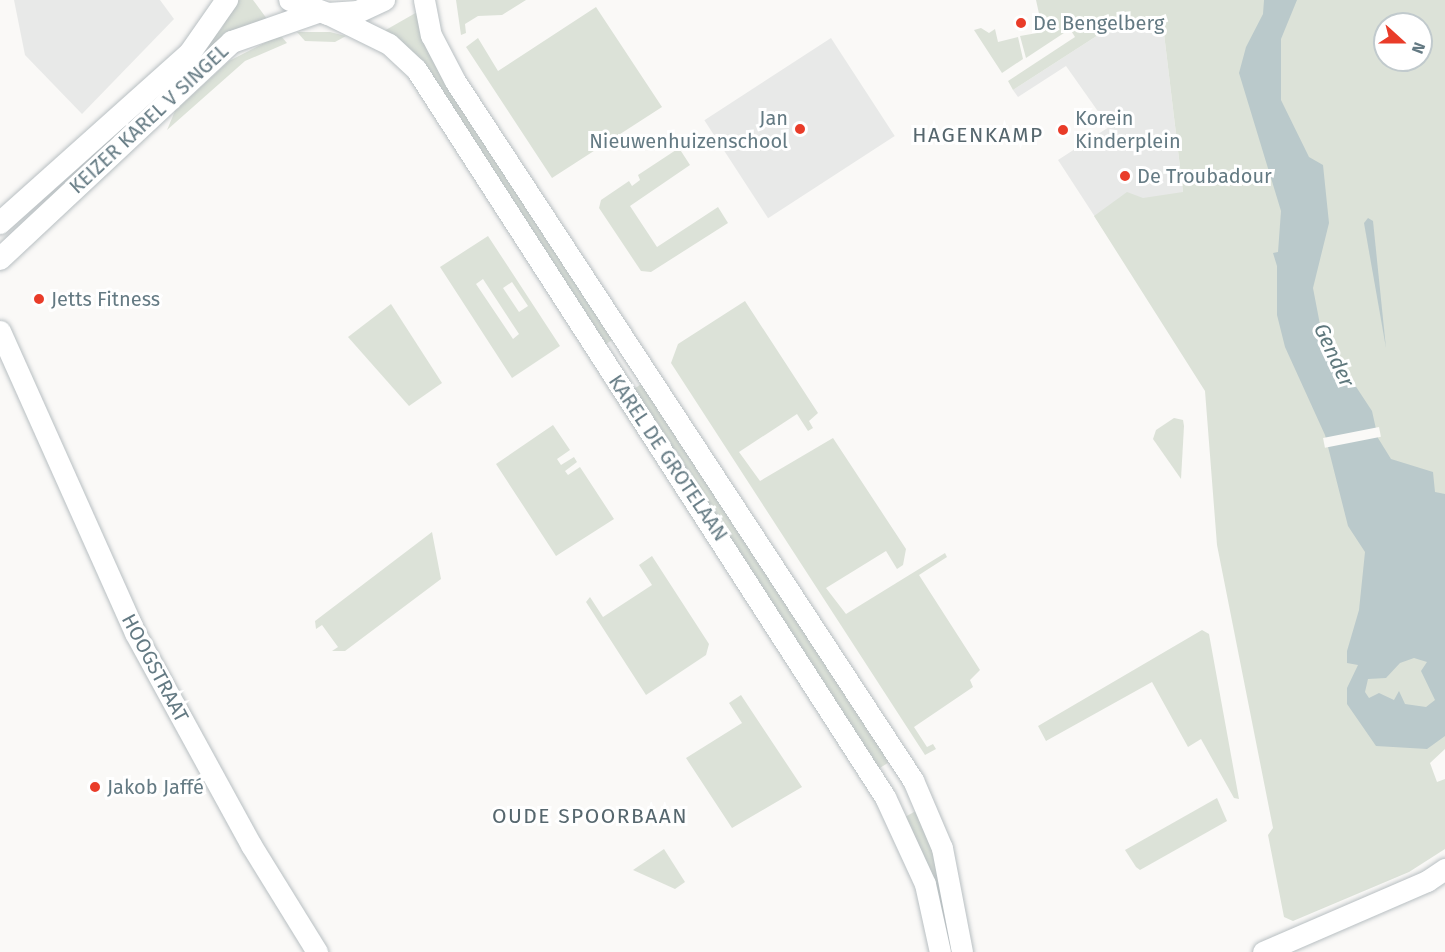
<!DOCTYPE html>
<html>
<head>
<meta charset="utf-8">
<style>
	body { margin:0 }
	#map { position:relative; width:1445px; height:952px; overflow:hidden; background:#faf9f7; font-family:"Fira Sans",sans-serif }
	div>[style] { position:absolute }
	.built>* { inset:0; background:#e8e9e8; transform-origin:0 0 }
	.green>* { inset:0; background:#dce2d8; transform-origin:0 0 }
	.water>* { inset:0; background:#bac9cb }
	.pier>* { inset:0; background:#faf9f7; transform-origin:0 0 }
	.roads { filter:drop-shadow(0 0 2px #b8bfc2) drop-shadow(0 0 2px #b8bfc2) }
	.secondary>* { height:21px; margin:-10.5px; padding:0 10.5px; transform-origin:10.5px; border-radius:10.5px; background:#fff }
	.primary>* { height:22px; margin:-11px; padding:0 11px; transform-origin:11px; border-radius:11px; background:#fff }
	.dots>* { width:16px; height:16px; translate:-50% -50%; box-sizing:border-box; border:3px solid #fff; border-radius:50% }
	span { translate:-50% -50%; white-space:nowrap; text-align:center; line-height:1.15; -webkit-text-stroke:6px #fff; paint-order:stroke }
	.poi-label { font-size:20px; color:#647a83 }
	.left { translate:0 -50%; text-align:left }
	.right { translate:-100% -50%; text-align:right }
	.street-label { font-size:20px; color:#647a83 }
	.neighbourhood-label { font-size:21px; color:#56676e; letter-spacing:1.5px }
	.water-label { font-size:21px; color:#5f787d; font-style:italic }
	.north { position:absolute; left:1373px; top:12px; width:60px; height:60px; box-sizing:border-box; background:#fff; border:2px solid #c1cacd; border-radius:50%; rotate:111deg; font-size:16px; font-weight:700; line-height:24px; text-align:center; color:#647a83 }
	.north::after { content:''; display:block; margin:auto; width:21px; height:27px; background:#e93c29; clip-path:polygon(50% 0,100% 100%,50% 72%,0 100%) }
</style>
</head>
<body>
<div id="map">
	<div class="built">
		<i style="clip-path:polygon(14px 0,160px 0,174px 19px,82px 114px,25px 55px)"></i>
		<i style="clip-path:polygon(1162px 17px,1196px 301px,1164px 323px,1058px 160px,1109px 127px,1066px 66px,1018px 97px,1013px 90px,1123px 19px)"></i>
		<i style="left:831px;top:38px;width:117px;height:151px;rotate:57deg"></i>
	</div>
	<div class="green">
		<i style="clip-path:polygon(236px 0,253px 0,267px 19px,195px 60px,222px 28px)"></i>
		<i style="clip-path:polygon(456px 0,526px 0,502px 15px,478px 16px,465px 24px,466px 33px,461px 35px)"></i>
		<i style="clip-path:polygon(evenodd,1036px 0,1445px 0,1445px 749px,1430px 763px,1437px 782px,1445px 779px,1445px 849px,1409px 872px,1293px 921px,1284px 917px,1268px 835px,1273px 828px,1217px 545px,1205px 391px,1094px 216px,1127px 192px,1143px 198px,1183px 192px,1162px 17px,1123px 19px,1013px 90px,1008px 81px,1075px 37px,1070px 29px,1026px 58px,1020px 36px,1043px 32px,1036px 0,1385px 24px,1421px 24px,1421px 60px,1385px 60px,1385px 24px)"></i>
		<i style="clip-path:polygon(596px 7px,662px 107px,552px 178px,466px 47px,478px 38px,498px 71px)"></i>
		<i style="clip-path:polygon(419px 11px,617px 337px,603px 346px,384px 31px)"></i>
		<i style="clip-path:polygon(981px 28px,989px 33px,995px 29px,998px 42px,1018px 37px,1023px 59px,1002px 73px,974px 30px)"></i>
		<i style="clip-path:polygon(297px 32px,330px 32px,346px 36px,335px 42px,305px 41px)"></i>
		<i style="clip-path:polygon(280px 35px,287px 43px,245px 61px,167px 130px,175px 111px,229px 61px)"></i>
		<i style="clip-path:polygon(679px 148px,690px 165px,630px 206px,657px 247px,718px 207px,728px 223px,651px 272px,641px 271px,599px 208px,601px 200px,629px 181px,632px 186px,640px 180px,638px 175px)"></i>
		<i style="clip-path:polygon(evenodd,488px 236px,560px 346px,512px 378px,440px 267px,488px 236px,483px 279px,519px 334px,513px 339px,476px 284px,483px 279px,488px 236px,512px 282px,528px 306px,519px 312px,503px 288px,512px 282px)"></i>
		<i style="clip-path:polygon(745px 301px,818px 413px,809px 421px,813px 428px,808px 431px,797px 414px,739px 452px,760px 481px,833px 438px,906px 549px,903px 565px,897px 569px,886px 551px,826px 588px,846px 614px,945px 553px,947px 557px,919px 575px,980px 670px,970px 680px,973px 687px,914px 727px,927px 747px,933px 744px,936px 749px,925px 755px,671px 363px,678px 344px)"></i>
		<i style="clip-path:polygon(391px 304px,442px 383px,409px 406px,348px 337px)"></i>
		<i style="left:646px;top:381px;width:452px;height:17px;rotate:57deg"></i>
		<i style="clip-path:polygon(1174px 418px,1183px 420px,1184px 426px,1181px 479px,1153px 439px,1156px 430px)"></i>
		<i style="clip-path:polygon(553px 425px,570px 450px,557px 459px,561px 465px,574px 457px,577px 462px,565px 471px,568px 475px,580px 467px,614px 519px,556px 556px,496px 464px)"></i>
		<i style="clip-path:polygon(432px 532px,441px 579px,345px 651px,332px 651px,338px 647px,322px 625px,316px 629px,315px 621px)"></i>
		<i style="clip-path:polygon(652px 556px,709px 644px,706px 655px,646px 695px,586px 602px,590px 597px,603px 617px,652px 585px,639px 565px)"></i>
		<i style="clip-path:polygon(1202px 630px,1209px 634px,1239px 799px,1234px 798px,1201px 739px,1188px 747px,1152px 682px,1046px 741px,1038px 726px)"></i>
		<i style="clip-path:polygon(741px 695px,802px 787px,732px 828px,686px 758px,742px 723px,729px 703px)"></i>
		<i style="clip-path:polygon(1217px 798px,1227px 821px,1140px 870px,1136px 867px,1125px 850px)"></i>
		<i style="clip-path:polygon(921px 808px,928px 824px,956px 952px,949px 952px,905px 817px)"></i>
		<i style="clip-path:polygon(664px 849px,685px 882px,675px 889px,633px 870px)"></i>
	</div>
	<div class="water">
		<i style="clip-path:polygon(evenodd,1264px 0,1297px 0,1281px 39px,1281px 100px,1309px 157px,1323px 165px,1329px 223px,1313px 288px,1322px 335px,1372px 411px,1378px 438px,1391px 459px,1433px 472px,1435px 492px,1445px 494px,1445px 736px,1427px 749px,1376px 746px,1347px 704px,1347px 688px,1358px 665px,1347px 663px,1347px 651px,1359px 610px,1365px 552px,1348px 526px,1325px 435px,1285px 347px,1277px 315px,1277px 266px,1273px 253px,1278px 252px,1281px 211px,1239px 73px,1246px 47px,1263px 14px,1264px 0,1414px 658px,1427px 662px,1421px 671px,1435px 700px,1426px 707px,1405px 704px,1399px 691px,1394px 700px,1379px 693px,1369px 698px,1365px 692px,1368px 679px,1386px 678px,1400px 663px,1414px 658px)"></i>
		<i style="clip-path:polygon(1368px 218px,1373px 221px,1386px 348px,1364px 223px)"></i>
	</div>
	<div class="pier">
		<i style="left:1379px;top:427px;width:10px;height:57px;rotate:79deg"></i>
	</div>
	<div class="roads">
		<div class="secondary">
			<i style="left:424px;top:0;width:36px;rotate:79deg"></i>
			<i style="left:431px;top:35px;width:52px;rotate:62.4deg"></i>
			<i style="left:455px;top:81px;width:836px;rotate:56.77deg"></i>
			<i style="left:913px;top:780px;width:74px;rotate:66.9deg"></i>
			<i style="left:942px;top:848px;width:106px;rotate:79.1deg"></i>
			<i style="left:328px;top:14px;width:68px;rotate:26.2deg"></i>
			<i style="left:389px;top:44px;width:37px;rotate:43deg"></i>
			<i style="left:416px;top:69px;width:866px;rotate:57.21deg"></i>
			<i style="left:885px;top:797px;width:96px;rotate:65.3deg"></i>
			<i style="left:925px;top:884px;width:70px;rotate:77.6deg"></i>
			<i style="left:0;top:331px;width:331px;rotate:65.9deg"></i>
			<i style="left:135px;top:633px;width:242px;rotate:61.3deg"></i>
			<i style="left:251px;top:845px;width:126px;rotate:58.3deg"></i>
			<i style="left:1263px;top:952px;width:179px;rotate:-23.4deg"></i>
			<i style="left:1427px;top:881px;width:22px;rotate:-34deg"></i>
		</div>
		<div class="primary">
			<i style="left:290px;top:0;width:40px;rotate:20.2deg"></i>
			<i style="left:328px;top:14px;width:30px;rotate:-4deg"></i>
			<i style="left:358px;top:12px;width:29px;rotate:-25deg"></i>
			<i style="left:0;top:223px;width:255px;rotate:-41.8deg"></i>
			<i style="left:190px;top:53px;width:65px;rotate:-55.1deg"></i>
			<i style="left:0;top:259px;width:318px;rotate:-43.1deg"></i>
			<i style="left:232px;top:42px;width:91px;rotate:-19.2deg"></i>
		</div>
	</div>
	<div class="dots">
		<i style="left:1021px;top:23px;background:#e93c29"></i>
		<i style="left:800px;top:129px;background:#e93c29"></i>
		<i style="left:1063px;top:130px;background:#e93c29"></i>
		<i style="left:1125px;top:176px;background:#e93c29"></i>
		<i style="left:39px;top:299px;background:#e93c29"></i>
		<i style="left:95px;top:787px;background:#e93c29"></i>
	</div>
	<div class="poi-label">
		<span class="left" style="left:1033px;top:23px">De Bengelberg</span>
		<span class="right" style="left:788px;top:130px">Jan<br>Nieuwenhuizenschool</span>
		<span class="left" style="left:1075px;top:130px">Korein<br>Kinderplein</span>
		<span class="left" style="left:1137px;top:176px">De Troubadour</span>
		<span class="left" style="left:51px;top:299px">Jetts Fitness</span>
		<span class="left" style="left:107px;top:787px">Jakob Jaffé</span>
	</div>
	<div class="street-label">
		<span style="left:149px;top:119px;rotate:-43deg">KEIZER KAREL V SINGEL</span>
		<span style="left:668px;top:458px;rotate:56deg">KAREL DE GROTELAAN</span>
		<span style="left:155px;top:668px;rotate:62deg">HOOGSTRAAT</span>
	</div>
	<div class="neighbourhood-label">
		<span style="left:978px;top:135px">HAGENKAMP</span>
		<span style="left:590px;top:816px">OUDE SPOORBAAN</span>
	</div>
	<div class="water-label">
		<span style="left:1334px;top:355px;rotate:65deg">Gender</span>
	</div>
	<div class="north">N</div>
</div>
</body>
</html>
